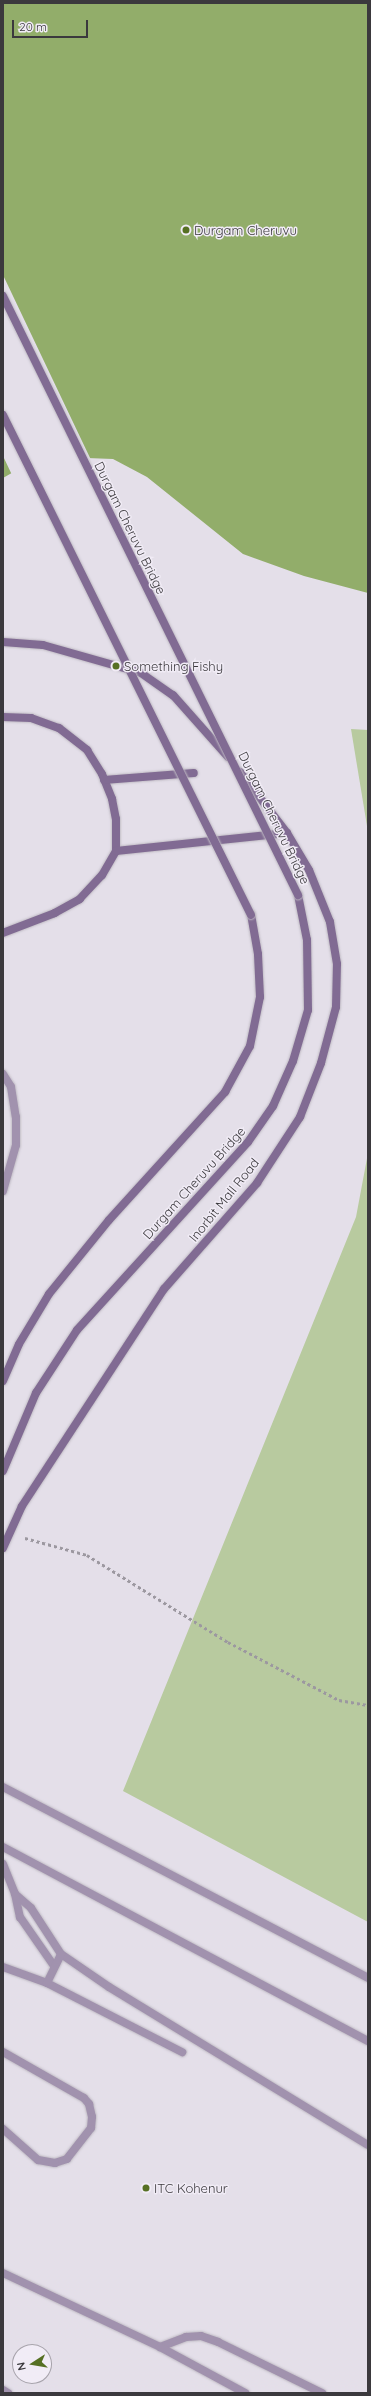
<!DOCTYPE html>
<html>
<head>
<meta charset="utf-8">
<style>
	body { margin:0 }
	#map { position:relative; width:371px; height:2396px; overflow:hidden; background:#e4dfe9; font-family:Quicksand,sans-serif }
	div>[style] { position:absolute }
	.green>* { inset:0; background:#b8ca9f }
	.water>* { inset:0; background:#92ad6a }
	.pier>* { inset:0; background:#e4dfe9 }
	.path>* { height:2.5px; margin-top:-1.25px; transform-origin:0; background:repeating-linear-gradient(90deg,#9c98a0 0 3px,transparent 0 6px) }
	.roads { filter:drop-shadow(0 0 1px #bfbac3) drop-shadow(0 0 1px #bfbac3) }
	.service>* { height:8px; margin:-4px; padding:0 4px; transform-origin:4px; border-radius:4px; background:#a192ae }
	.tertiary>* { height:8px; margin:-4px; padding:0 4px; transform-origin:4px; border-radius:4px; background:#a192ae }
	.secondary>* { height:8px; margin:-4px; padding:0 4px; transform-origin:4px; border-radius:4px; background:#816b93 }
	.bridges { filter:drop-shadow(0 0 1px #bfbac3) drop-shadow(0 0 1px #bfbac3) }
	.secondary-bridge>* { height:8px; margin:-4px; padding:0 4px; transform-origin:4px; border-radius:4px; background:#816b93 }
	.dots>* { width:11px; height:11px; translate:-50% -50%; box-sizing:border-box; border:2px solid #f1ecf6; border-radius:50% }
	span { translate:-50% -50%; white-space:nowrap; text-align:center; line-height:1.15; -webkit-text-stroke:3px #f1ecf6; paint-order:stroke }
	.poi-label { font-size:13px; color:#3b393d }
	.left { translate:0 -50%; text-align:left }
	.street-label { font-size:13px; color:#3b393d }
	.frame { position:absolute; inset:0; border:4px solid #3b393d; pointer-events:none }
	.north { position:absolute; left:12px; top:2344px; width:40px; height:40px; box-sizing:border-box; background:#f1ecf6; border:1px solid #a8a4ac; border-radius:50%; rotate:258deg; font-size:11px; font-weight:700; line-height:16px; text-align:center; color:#3b393d }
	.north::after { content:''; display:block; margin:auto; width:14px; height:18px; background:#567023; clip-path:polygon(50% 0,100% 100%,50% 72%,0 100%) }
	.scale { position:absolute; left:12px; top:20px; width:76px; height:18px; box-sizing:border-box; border:2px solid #3b393d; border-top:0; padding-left:5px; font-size:12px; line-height:14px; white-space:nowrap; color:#3b393d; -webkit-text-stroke:3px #f1ecf6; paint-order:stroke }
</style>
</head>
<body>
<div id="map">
	<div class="green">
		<i style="clip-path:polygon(351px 729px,368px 730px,368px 832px)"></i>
		<i style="clip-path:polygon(368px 1153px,368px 1922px,123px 1791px,356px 1217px)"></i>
	</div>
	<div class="water">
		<i style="clip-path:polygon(3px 3px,368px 3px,368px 593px,304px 576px,243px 554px,147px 477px,113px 459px,61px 457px,17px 470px,3px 478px)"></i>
	</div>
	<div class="pier">
		<i style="clip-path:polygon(3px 275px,91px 460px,61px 459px,12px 475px,3px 456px)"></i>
	</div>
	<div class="path">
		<i style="left:25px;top:1538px;width:64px;rotate:15.3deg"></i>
		<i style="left:87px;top:1555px;width:166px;rotate:31.7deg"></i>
		<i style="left:228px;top:1642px;width:125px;rotate:27.6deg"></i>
		<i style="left:339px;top:1700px;width:29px;rotate:10deg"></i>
	</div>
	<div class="roads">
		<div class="service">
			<i style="left:3px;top:1074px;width:15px;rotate:58deg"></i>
			<i style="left:11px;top:1087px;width:30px;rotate:81deg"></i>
			<i style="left:16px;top:1117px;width:28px;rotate:90deg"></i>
			<i style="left:16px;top:1145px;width:48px;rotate:105.8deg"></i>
			<i style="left:3px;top:1864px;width:32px;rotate:68deg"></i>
			<i style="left:15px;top:1894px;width:21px;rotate:41deg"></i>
			<i style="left:31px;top:1908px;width:55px;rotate:56.9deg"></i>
			<i style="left:61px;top:1954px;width:58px;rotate:34.5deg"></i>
			<i style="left:109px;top:1987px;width:303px;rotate:31.4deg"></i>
			<i style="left:15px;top:1894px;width:24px;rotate:78deg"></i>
			<i style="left:20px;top:1917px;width:60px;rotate:55.2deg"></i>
			<i style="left:3px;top:1967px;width:47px;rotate:20deg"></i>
			<i style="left:47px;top:1983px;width:152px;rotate:27.1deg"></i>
			<i style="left:47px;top:1983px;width:32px;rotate:-64deg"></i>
			<i style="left:3px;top:2052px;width:93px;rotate:29.6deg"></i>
			<i style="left:84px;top:2098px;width:8px;rotate:50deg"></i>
			<i style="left:89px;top:2104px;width:13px;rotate:77deg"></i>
			<i style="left:92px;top:2117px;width:11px;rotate:95deg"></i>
			<i style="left:91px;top:2128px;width:39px;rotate:128deg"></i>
			<i style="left:67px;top:2159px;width:13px;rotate:162deg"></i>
			<i style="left:55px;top:2163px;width:17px;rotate:-170deg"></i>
			<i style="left:38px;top:2160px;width:47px;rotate:-138.5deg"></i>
			<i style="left:3px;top:2273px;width:174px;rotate:25.2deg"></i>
			<i style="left:160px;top:2347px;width:28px;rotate:-21deg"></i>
			<i style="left:186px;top:2337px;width:15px;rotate:-4deg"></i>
			<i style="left:201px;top:2336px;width:18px;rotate:19deg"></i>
			<i style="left:218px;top:2342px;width:116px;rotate:26.1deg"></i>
			<i style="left:160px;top:2347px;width:97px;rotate:28.4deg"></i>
			<i style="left:3px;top:2390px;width:6px;rotate:31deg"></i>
		</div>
		<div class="tertiary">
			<i style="left:3px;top:1787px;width:412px;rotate:27.6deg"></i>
			<i style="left:3px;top:1847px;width:413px;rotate:28deg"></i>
		</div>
		<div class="secondary">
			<i style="left:3px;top:642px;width:40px;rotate:4.3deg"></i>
			<i style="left:43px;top:645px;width:102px;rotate:15.9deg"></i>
			<i style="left:141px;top:673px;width:39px;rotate:35deg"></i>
			<i style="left:173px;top:695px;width:83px;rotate:48.4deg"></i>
			<i style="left:3px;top:717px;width:28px;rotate:2deg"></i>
			<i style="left:31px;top:718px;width:30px;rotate:20deg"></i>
			<i style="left:59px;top:728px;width:36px;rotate:38deg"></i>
			<i style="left:87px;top:750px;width:28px;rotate:58deg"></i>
			<i style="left:102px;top:774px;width:27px;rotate:68deg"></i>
			<i style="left:112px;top:799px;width:20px;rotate:79deg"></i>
			<i style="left:116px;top:819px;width:32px;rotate:90deg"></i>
			<i style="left:116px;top:851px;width:28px;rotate:120deg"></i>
			<i style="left:102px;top:875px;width:33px;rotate:133deg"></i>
			<i style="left:80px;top:899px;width:29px;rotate:151deg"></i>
			<i style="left:55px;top:913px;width:56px;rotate:159deg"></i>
			<i style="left:104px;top:780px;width:90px;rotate:-4.4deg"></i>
			<i style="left:116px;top:851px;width:172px;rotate:-6deg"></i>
			<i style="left:3px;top:1381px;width:40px;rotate:-66.6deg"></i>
			<i style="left:19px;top:1344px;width:58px;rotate:-59deg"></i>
			<i style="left:49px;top:1294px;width:95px;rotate:-51deg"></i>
			<i style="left:109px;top:1220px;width:173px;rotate:-47.8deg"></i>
			<i style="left:225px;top:1092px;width:52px;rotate:-61.5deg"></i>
			<i style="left:250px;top:1046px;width:50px;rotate:-78.5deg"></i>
			<i style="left:260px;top:997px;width:43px;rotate:-92.7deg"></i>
			<i style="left:258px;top:954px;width:40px;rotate:-100deg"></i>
			<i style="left:3px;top:1471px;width:85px;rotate:-67.1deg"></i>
			<i style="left:36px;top:1393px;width:75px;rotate:-56.9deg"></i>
			<i style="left:77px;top:1330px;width:254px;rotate:-47.7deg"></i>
			<i style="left:248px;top:1142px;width:44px;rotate:-55.2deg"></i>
			<i style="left:273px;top:1106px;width:49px;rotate:-66deg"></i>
			<i style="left:293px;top:1061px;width:53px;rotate:-73.6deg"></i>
			<i style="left:308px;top:1010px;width:70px;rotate:-90.8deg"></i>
			<i style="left:307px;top:940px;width:46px;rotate:-101.3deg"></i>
			<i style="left:3px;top:1548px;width:46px;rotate:-65.7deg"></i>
			<i style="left:22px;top:1506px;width:259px;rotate:-56.8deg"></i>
			<i style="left:164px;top:1289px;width:141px;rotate:-48.7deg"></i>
			<i style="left:257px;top:1183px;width:79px;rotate:-56.9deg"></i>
			<i style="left:300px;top:1117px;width:58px;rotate:-68.7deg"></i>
			<i style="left:321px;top:1063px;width:58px;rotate:-75deg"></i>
			<i style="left:336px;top:1007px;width:43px;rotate:-88.7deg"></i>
			<i style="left:337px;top:964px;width:43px;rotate:-99.5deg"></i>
			<i style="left:330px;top:922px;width:56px;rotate:-112deg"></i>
			<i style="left:309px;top:870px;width:43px;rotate:-120.7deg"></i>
			<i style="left:287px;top:833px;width:77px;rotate:-127.6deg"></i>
		</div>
	</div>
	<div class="bridges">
		<div class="secondary-bridge">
			<i style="left:3px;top:296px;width:668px;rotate:63.78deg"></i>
			<i style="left:3px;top:415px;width:558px;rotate:63.62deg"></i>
		</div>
	</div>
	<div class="dots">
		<i style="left:186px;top:230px;background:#567023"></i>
		<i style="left:116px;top:666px;background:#567023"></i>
		<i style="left:146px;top:2188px;background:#567023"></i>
	</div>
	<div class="poi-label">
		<span class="left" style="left:194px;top:230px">Durgam Cheruvu</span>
		<span class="left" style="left:124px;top:666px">Something Fishy</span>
		<span class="left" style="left:154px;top:2188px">ITC Kohenur</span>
	</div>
	<div class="street-label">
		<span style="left:130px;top:528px;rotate:64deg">Durgam Cheruvu Bridge</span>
		<span style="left:274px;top:818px;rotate:64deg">Durgam Cheruvu Bridge</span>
		<span style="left:194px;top:1183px;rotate:-48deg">Durgam Cheruvu Bridge</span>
		<span style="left:224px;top:1200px;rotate:-51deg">Inorbit Mall Road</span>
	</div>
	<div class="frame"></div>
	<div class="north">N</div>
	<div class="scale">20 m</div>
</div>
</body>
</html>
